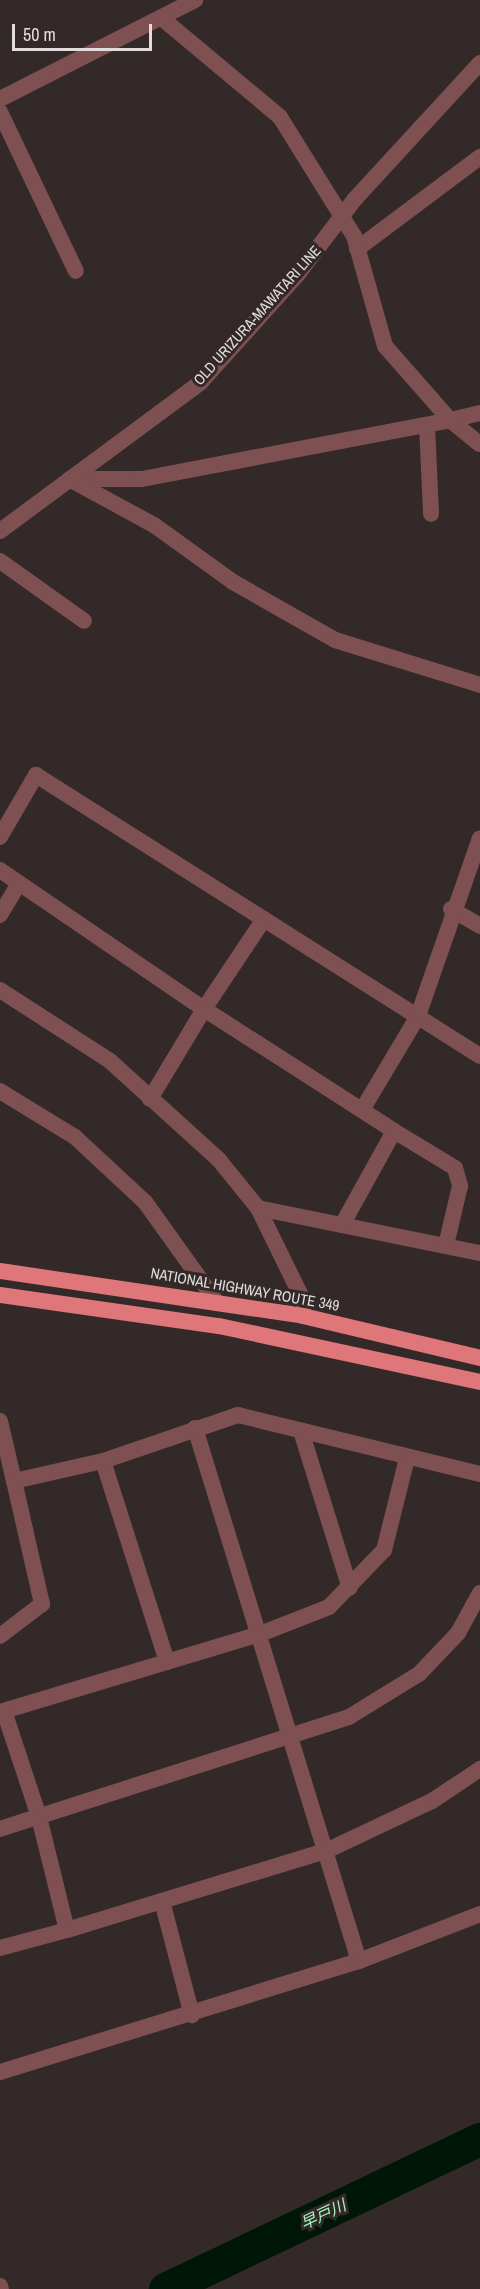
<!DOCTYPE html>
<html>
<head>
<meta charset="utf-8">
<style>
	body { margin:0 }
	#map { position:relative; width:480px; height:2289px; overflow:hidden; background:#332929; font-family:"Archivo Narrow","Noto Sans JP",sans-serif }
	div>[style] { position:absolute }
	.river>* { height:33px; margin:-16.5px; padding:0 16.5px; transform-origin:16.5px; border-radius:16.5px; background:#001607 }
	.minor>* { height:16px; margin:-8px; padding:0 8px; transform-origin:8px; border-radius:8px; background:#7e5051 }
	.tertiary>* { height:16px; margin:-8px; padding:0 8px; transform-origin:8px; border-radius:8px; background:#7e5051 }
	.trunk>* { height:16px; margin:-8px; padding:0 8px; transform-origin:8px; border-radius:8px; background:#de767a }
	span { translate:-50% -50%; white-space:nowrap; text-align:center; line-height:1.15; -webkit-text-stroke:6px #332929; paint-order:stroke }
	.street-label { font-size:15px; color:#e4dddd }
	.water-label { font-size:16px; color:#a6f9c3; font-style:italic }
	.scale { position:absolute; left:12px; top:24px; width:140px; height:27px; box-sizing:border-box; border:3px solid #e4dddd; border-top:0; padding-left:8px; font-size:18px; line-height:21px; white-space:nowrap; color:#e4dddd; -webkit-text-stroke:4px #332929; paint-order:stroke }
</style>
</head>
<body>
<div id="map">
	<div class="river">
		<div style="left:165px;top:2289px;width:349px;rotate:-25.5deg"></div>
	</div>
	<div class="minor">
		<div style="left:0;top:99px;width:219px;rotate:-26.9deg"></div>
		<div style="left:0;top:112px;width:176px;rotate:64.5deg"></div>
		<div style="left:357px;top:249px;width:154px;rotate:-36.8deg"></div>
		<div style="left:450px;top:420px;width:38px;rotate:39deg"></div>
		<div style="left:450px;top:420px;width:31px;rotate:-13deg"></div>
		<div style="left:427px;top:425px;width:89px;rotate:87.4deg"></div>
		<div style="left:70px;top:479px;width:72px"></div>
		<div style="left:142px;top:479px;width:314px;rotate:-10.8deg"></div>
		<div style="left:450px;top:420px;width:98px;rotate:-131.3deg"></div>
		<div style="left:385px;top:346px;width:114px;rotate:-105.7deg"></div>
		<div style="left:354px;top:236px;width:140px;rotate:-121.9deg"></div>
		<div style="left:280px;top:117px;width:153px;rotate:-140.1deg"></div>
		<div style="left:71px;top:480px;width:94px;rotate:28.5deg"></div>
		<div style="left:154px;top:525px;width:97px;rotate:35.8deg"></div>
		<div style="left:233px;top:582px;width:117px;rotate:29.6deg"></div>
		<div style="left:335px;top:640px;width:152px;rotate:17.2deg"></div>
		<div style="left:0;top:561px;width:103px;rotate:35.5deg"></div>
		<div style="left:0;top:837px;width:72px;rotate:-59.9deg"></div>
		<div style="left:36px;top:775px;width:525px;rotate:32.33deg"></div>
		<div style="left:0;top:870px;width:247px;rotate:34.3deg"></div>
		<div style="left:204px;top:1009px;width:108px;rotate:-56.3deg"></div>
		<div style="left:451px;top:909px;width:34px;rotate:30deg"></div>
		<div style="left:0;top:915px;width:37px;rotate:-59deg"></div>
		<div style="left:0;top:990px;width:131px;rotate:32.8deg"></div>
		<div style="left:110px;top:1061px;width:147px;rotate:42.2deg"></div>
		<div style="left:219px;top:1160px;width:62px;rotate:50.9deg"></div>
		<div style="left:258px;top:1208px;width:105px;rotate:63.9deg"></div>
		<div style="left:304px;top:1302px;width:14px;rotate:94deg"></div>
		<div style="left:0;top:1091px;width:88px;rotate:31.5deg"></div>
		<div style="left:75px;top:1137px;width:96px;rotate:42.9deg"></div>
		<div style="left:145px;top:1202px;width:122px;rotate:54.4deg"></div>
		<div style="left:150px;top:1099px;width:105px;rotate:-59deg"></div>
		<div style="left:204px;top:1009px;width:226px;rotate:32.7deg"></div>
		<div style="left:362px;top:1110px;width:109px;rotate:-59.2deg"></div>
		<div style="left:418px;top:1016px;width:188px;rotate:-70.8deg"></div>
		<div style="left:258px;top:1208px;width:227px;rotate:11.5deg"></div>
		<div style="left:342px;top:1225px;width:107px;rotate:-61deg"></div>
		<div style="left:394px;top:1131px;width:71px;rotate:31.2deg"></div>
		<div style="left:455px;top:1168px;width:19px;rotate:74deg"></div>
		<div style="left:460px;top:1186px;width:61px;rotate:103.3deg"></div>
		<div style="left:0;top:1421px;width:62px;rotate:76.9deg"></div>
		<div style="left:195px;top:1428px;width:558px;rotate:72.9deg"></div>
		<div style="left:301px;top:1431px;width:164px;rotate:72.7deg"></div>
		<div style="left:407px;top:1458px;width:95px;rotate:104deg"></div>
		<div style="left:384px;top:1550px;width:79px;rotate:134deg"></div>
		<div style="left:329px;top:1607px;width:74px;rotate:158.6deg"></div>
		<div style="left:260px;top:1634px;width:267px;rotate:163.3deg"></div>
		<div style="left:4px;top:1711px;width:112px;rotate:71.7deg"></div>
		<div style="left:39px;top:1817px;width:116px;rotate:76.1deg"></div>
		<div style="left:67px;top:1930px;width:271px;rotate:-17deg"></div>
		<div style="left:326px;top:1851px;width:117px;rotate:-25.3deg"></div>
		<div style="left:432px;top:1801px;width:58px;rotate:-33.7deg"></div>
		<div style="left:103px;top:1461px;width:211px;rotate:72.3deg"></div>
		<div style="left:0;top:1636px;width:53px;rotate:-37.3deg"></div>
		<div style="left:42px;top:1604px;width:126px;rotate:-102.8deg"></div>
		<div style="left:14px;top:1481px;width:91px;rotate:-12.7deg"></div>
		<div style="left:103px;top:1461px;width:143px;rotate:-18.8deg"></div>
		<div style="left:238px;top:1415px;width:249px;rotate:13.7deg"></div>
		<div style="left:0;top:1829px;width:367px;rotate:-17.8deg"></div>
		<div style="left:349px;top:1717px;width:82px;rotate:-31.6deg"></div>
		<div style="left:419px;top:1674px;width:57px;rotate:-46.4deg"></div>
		<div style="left:458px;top:1633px;width:46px;rotate:-61.2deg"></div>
		<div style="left:162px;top:1901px;width:118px;rotate:75.3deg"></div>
		<div style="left:0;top:1948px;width:69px;rotate:-15deg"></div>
		<div style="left:0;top:2072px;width:376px;rotate:-17.2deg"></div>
		<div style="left:359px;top:1961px;width:130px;rotate:-21.2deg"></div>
		<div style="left:0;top:2286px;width:3px;rotate:72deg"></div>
	</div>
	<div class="tertiary">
		<div style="left:0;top:531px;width:250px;rotate:-36.5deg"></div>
		<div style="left:201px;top:382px;width:145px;rotate:-48.1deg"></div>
		<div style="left:298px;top:274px;width:93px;rotate:-52.9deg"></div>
		<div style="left:354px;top:200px;width:186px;rotate:-47.4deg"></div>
	</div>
	<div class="trunk">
		<div style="left:0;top:1271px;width:306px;rotate:8.4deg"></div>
		<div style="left:303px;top:1316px;width:182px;rotate:13.3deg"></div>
		<div style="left:0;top:1295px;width:221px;rotate:8.1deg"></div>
		<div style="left:219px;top:1326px;width:267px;rotate:12.1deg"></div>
	</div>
	<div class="street-label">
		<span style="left:257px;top:315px;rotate:-48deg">OLD URIZURA-MAWATARI LINE</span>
		<span style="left:245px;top:1289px;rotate:10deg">NATIONAL HIGHWAY ROUTE 349</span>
	</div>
	<div class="water-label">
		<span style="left:323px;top:2214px;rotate:-25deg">早戸川</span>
	</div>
	<div class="scale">50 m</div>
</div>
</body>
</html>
